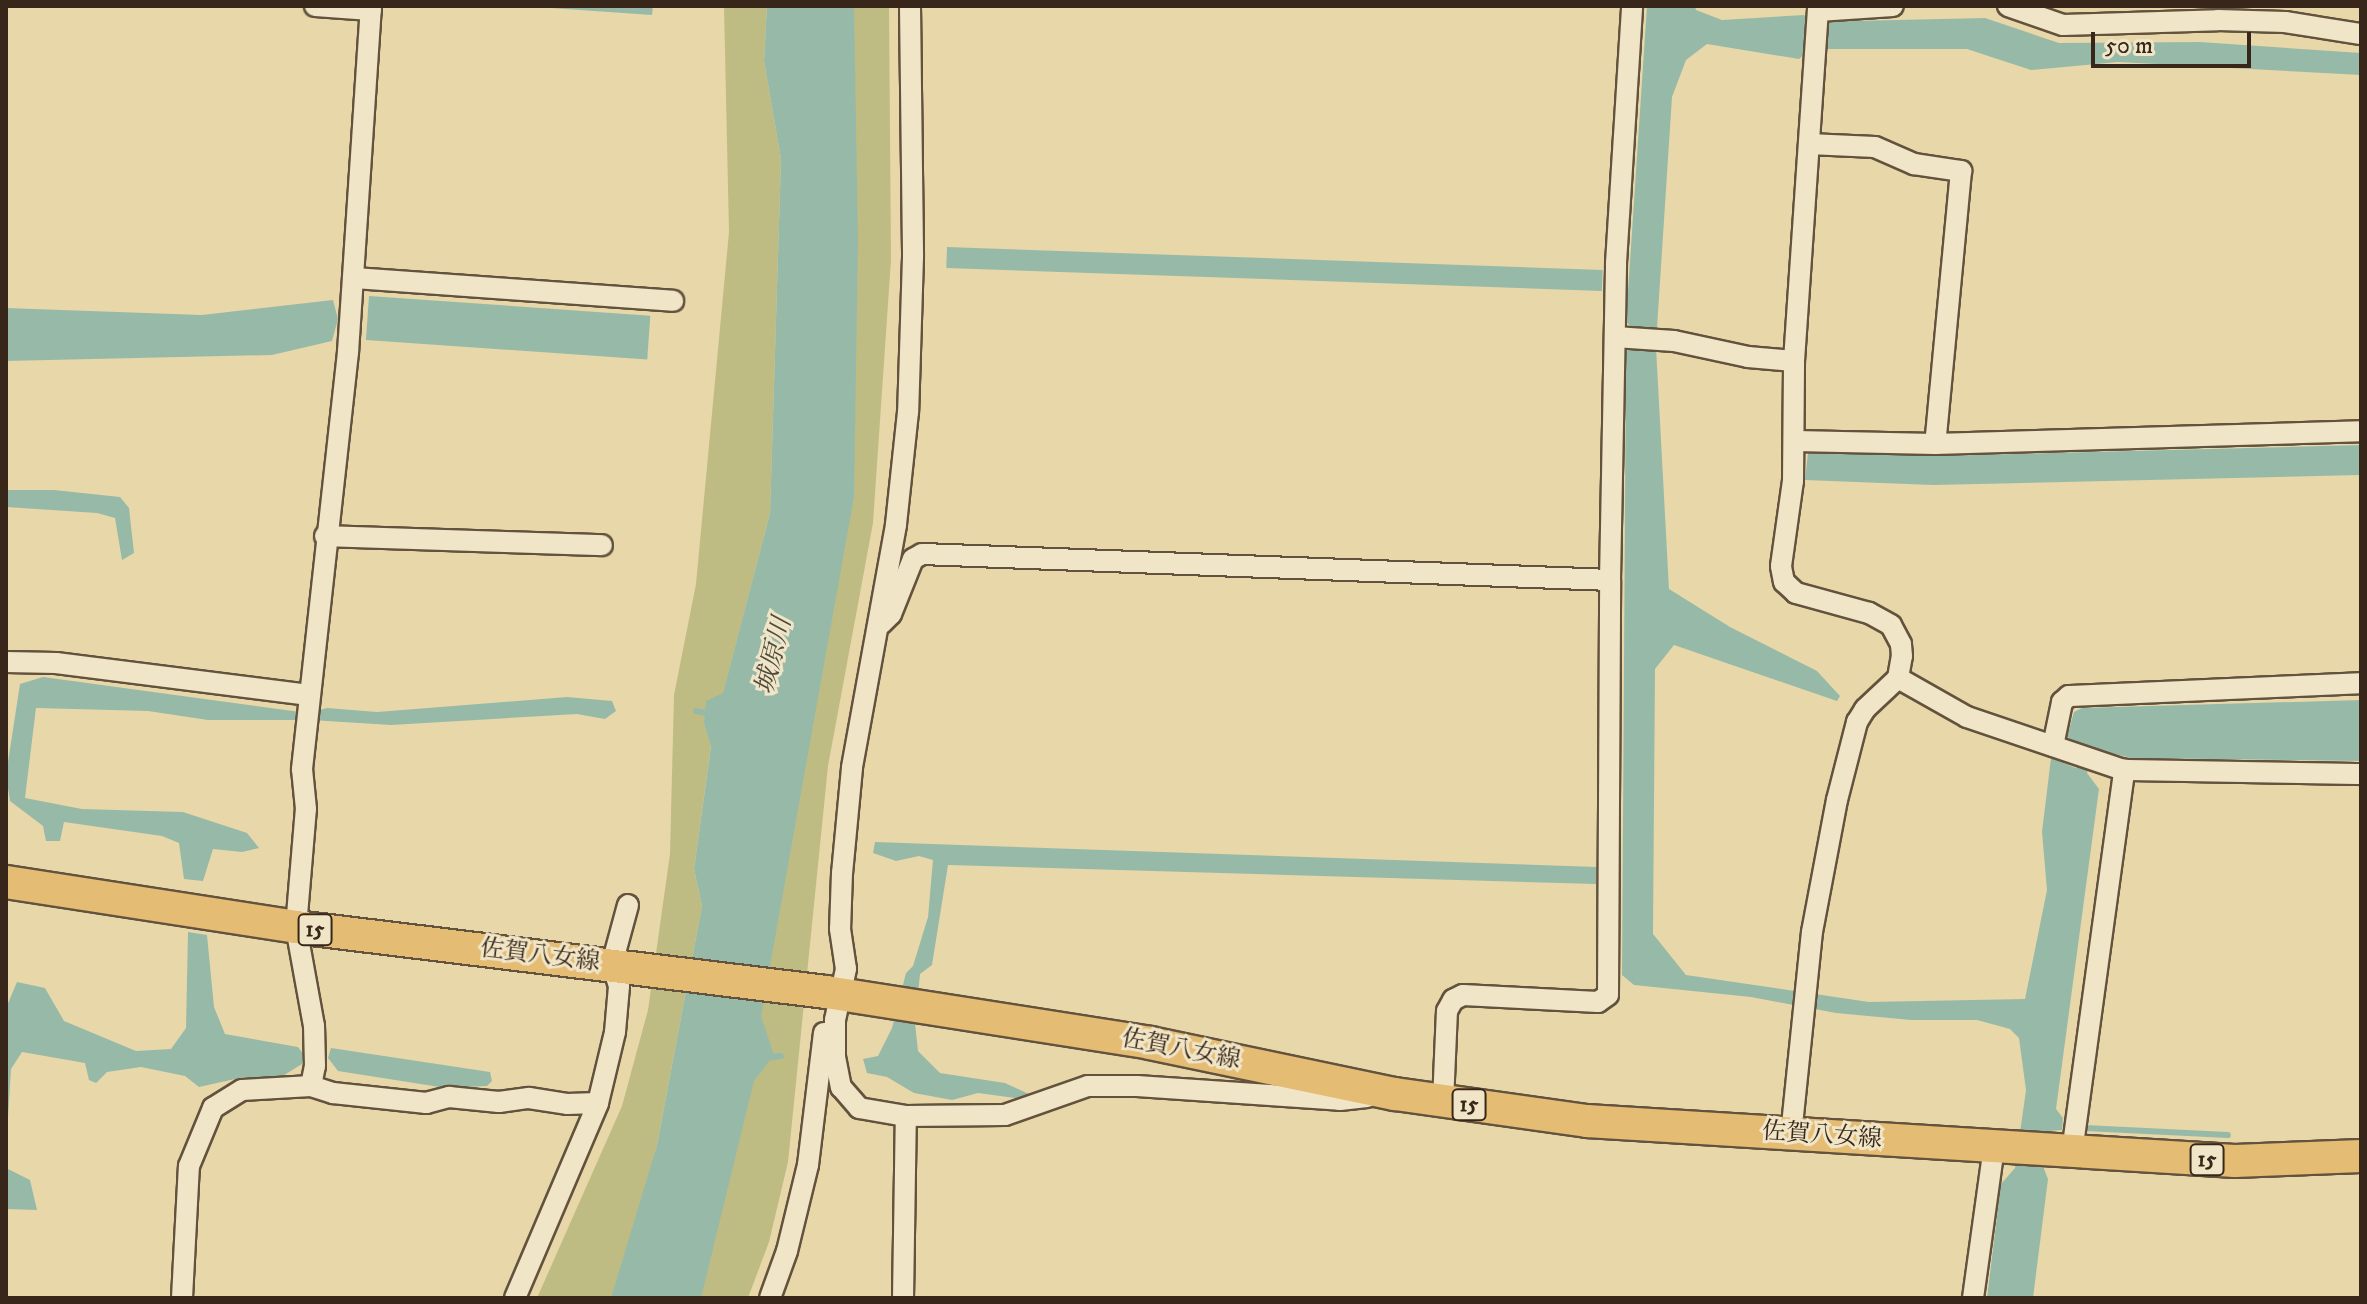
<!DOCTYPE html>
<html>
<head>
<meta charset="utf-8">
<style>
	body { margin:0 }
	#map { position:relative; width:2367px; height:1304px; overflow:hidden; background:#e8d7a9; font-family:"IM FELL DW Pica","Noto Serif JP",serif }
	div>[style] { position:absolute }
	.green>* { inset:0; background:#bebc83 }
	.water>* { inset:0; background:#97baa8; transform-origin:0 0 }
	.stream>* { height:6px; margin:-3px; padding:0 3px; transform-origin:3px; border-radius:3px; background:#97baa8 }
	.roads { filter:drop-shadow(2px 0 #63523d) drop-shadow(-2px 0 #63523d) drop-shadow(0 2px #63523d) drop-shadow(0 -2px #63523d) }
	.street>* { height:20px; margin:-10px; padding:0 10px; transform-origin:10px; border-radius:10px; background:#f0e5c7 }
	.primary>* { height:32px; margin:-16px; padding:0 16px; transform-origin:16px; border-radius:16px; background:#e4bc74 }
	span { translate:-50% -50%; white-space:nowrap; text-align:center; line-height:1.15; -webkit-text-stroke:6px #f0e5c7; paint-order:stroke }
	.shield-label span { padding:2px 6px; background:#f0e5c7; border:2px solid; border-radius:6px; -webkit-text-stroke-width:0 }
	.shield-label { font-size:22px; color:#372619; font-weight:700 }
	.street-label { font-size:24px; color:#372619 }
	.water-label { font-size:26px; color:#4f4b3d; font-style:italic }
	.frame { position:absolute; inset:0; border:8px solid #372619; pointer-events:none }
	.scale { position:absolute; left:2091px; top:32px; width:160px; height:36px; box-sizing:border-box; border:4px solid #372619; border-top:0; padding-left:10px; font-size:24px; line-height:28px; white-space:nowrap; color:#372619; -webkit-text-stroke:6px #f0e5c7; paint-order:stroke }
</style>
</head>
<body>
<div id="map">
	<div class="green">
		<div style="clip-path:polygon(724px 6px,767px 6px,764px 61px,781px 159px,770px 513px,723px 694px,704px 724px,711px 745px,694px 869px,702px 906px,657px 1145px,618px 1298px,537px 1298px,622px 1106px,648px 1010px,670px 854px,674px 695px,696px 584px,729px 232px)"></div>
		<div style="clip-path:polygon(838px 6px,889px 6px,891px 260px,873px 523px,828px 766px,788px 1162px,769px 1242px,748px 1298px,687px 1298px)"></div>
	</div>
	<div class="water">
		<div style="clip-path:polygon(522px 6px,653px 6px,652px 15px)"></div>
		<div style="clip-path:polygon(767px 6px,854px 6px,858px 241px,854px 497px,761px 1016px,774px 1055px,754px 1081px,701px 1298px,611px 1298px,657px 1145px,702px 906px,694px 869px,711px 746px,704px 724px,706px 701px,723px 693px,770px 513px,781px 159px,764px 61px)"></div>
		<div style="clip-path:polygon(1647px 6px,1695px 6px,1696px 10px,1722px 20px,1804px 15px,1809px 22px,1985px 18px,2059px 43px,2200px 42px,2361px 53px,2361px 75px,2118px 62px,2031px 70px,1967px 49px,1809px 49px,1799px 59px,1707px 44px,1686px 60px,1672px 97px,1657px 328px,1642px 329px,1656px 347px,1669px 589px,1730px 627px,1817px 671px,1840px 696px,1837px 701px,1674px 645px,1655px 669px,1653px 934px,1686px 975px,1869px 1002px,2025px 999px,2047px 890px,2042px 832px,2051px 758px,2076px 768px,2084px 746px,2067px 737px,2074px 712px,2082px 708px,2361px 700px,2361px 761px,2131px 758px,2095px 749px,2087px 773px,2099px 789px,2056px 1109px,2063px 1118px,2062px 1130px,2049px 1131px,2044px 1169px,2048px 1179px,2033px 1298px,1987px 1298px,2001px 1184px,2015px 1168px,2026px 1090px,2019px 1038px,2010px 1029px,1977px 1020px,1911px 1020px,1836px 1013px,1751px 997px,1634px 985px,1622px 975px,1626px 352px,1634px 344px,1634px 329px,1626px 322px)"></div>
		<div style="left:947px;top:247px;width:656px;height:21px;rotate:2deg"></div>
		<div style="left:369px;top:296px;width:282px;height:44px;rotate:4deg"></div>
		<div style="clip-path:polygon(333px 300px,338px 319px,332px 341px,272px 355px,6px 361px,6px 308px,202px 315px)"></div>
		<div style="clip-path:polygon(2361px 445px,2361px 475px,1933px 485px,1805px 480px,1808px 453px,1935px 456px)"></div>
		<div style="clip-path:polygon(6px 490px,54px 490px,120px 497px,129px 508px,134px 553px,122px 560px,115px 518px,97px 513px,6px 507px)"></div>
		<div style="clip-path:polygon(43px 677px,308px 713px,327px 708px,377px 712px,567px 697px,612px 701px,616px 711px,605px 719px,577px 714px,391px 725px,311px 720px,208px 720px,148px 711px,36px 708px,25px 798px,82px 809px,183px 812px,247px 833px,259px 848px,242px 852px,213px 849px,203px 881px,184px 879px,179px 843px,162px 836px,64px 822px,60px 841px,46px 841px,43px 826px,10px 801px,6px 775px,20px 684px)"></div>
		<div style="clip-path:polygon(875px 842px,1597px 867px,1596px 884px,948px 865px,932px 965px,920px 974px,915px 1023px,918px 1051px,940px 1073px,1005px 1083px,1031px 1095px,1015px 1098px,978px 1093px,952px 1100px,914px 1093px,887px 1077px,867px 1073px,863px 1059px,878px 1056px,892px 1028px,906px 973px,913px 966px,928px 917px,933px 860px,919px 856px,896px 861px,873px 853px)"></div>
		<div style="clip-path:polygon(188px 932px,207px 935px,214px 1007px,225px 1034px,298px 1047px,305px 1056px,302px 1064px,281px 1077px,244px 1077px,199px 1087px,185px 1076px,141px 1067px,107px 1072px,96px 1083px,89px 1080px,85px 1063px,22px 1052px,11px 1069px,6px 1149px,6px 1008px,17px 982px,45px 988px,64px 1021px,136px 1051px,171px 1049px,186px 1028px)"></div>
		<div style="clip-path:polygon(331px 1048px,490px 1072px,492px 1081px,487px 1086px,446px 1088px,338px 1071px,328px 1058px)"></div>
		<div style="clip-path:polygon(6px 1168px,30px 1180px,37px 1210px,6px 1209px)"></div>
	</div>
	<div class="stream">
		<div style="left:696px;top:711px;width:16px;rotate:11deg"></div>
		<div style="left:764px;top:1058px;width:17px;rotate:-7deg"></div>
		<div style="left:2085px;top:1128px;width:143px;rotate:2.8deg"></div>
	</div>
	<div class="roads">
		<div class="street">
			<div style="left:315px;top:6px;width:56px;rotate:4.1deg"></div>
			<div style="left:910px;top:6px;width:251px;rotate:89.3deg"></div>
			<div style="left:913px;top:257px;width:155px;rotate:91.8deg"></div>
			<div style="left:908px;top:412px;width:114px;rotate:96.1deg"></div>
			<div style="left:896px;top:525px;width:247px;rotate:100.3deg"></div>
			<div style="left:852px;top:768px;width:105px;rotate:95.4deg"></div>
			<div style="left:842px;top:873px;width:56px;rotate:92deg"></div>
			<div style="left:840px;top:929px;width:40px;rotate:81.5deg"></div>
			<div style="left:846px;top:969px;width:52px;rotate:102.2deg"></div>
			<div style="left:835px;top:1020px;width:37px;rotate:90deg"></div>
			<div style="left:835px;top:1057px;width:31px;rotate:79deg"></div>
			<div style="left:841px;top:1087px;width:28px;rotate:49deg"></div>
			<div style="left:859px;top:1108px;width:48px;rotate:9.7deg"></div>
			<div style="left:906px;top:1116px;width:99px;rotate:-0.6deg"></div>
			<div style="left:1005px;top:1115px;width:88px;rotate:-19.3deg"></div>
			<div style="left:1088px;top:1086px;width:49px"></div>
			<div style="left:1137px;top:1086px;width:203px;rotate:3.9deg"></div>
			<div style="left:1340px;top:1100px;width:27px;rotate:-6deg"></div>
			<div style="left:2008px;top:6px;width:58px;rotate:19.1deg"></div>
			<div style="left:2063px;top:25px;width:155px;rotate:-1.8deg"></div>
			<div style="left:2218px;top:20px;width:67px;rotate:1.7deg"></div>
			<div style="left:2285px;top:22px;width:77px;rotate:9deg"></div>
			<div style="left:1818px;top:11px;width:75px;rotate:-3.8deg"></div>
			<div style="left:1809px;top:144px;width:66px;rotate:2.6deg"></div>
			<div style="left:1875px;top:147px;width:43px;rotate:23.6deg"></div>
			<div style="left:1914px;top:164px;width:48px;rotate:8.5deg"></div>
			<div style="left:1961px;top:171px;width:274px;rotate:95.4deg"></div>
			<div style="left:354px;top:278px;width:320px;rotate:4.1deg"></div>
			<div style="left:1615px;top:337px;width:59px;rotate:3.9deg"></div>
			<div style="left:1674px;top:341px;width:76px;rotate:12.2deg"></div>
			<div style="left:1748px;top:357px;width:46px;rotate:5deg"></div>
			<div style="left:1795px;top:441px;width:140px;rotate:1.2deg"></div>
			<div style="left:1935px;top:444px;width:426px;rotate:-1.7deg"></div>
			<div style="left:325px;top:536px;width:277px;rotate:1.9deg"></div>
			<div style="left:881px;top:624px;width:14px;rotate:-45deg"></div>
			<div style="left:891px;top:614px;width:59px;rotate:-68.2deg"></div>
			<div style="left:913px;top:559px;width:10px;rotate:-29deg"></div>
			<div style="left:922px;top:554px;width:688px;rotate:2.16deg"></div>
			<div style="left:6px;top:662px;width:50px;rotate:1.1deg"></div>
			<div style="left:56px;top:663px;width:255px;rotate:7.2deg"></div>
			<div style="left:1898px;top:678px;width:79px;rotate:29.5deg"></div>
			<div style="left:1967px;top:717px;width:166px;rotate:18.7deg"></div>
			<div style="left:2124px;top:770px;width:237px;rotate:1deg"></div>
			<div style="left:2053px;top:746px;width:45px;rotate:-78.4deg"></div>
			<div style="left:2062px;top:702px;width:9px;rotate:-41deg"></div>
			<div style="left:2069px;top:696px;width:292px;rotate:-2.5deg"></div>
			<div style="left:311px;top:1086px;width:23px;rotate:18deg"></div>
			<div style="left:333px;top:1093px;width:94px;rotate:6.1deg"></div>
			<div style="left:426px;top:1103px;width:24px;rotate:-15deg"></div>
			<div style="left:449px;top:1097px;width:50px;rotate:5.7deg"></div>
			<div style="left:499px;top:1102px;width:30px;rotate:-8deg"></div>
			<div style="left:529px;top:1098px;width:38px;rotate:9deg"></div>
			<div style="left:567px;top:1104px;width:31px;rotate:-2deg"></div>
			<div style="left:1443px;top:1102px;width:91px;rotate:-87.5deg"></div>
			<div style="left:1447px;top:1011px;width:13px;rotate:-61deg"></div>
			<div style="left:1453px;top:1000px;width:11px;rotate:-27deg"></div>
			<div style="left:1463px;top:995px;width:135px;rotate:3deg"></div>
			<div style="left:1598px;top:1002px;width:12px;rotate:-35deg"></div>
			<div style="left:1608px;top:995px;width:415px;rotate:-89.7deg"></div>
			<div style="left:1610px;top:580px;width:317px;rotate:-88.9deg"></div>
			<div style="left:1616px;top:263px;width:257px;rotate:-86.4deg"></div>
			<div style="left:1791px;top:1135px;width:204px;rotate:-84.1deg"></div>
			<div style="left:1812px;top:932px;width:134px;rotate:-79.3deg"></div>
			<div style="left:1837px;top:800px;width:81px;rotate:-75.6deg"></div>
			<div style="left:1857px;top:722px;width:15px;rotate:-58deg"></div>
			<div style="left:1865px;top:709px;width:45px;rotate:-43.2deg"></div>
			<div style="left:1898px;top:678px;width:22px;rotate:-80deg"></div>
			<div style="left:1902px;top:656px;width:12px;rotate:-95deg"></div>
			<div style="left:1901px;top:644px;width:21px;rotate:-118deg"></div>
			<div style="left:1891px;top:625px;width:25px;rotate:-151deg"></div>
			<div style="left:1869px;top:613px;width:76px;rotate:-164.7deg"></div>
			<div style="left:1796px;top:593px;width:16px;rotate:-137deg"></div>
			<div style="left:1784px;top:582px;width:16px;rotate:-101deg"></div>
			<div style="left:1781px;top:566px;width:86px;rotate:-82deg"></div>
			<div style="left:1793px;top:481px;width:120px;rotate:-89.5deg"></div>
			<div style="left:1794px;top:361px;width:356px;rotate:-86.1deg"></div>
			<div style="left:2072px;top:1152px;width:386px;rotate:-82.2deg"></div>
			<div style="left:182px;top:1298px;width:132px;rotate:-87deg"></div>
			<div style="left:189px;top:1166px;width:63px;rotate:-67.5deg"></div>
			<div style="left:213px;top:1108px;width:34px;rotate:-32deg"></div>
			<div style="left:242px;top:1090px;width:69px;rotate:-3.3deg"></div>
			<div style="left:311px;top:1086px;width:20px;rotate:-79deg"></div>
			<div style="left:315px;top:1066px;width:40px;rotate:-91.4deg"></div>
			<div style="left:314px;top:1026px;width:101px;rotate:-100.3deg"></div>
			<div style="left:296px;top:927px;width:118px;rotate:-85.2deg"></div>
			<div style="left:306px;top:809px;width:40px;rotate:-95.7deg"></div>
			<div style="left:302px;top:769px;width:420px;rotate:-83.7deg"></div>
			<div style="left:348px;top:352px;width:347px;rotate:-86.2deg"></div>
			<div style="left:515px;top:1298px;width:212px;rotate:-66.9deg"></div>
			<div style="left:598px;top:1103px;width:73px;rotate:-76.5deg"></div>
			<div style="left:615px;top:1032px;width:46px;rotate:-85deg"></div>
			<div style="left:619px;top:986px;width:23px;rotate:-108deg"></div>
			<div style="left:612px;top:964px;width:61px;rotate:-74.8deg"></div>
			<div style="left:770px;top:1298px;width:50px;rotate:-70.1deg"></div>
			<div style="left:787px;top:1251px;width:89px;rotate:-76.3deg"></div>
			<div style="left:808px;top:1165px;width:133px;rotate:-83.1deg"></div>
			<div style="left:903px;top:1298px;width:182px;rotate:-89.1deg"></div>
			<div style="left:1973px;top:1298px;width:152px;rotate:-82.1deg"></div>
		</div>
		<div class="primary">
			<div style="left:6px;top:882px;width:293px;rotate:8.8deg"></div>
			<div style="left:296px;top:927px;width:534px;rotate:6.99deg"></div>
			<div style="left:826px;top:992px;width:328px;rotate:8.9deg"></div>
			<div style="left:1150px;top:1043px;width:250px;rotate:11.8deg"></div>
			<div style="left:1395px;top:1094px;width:194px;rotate:8deg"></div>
			<div style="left:1587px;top:1121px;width:649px;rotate:3.53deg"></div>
			<div style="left:2235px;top:1161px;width:126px;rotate:-2.3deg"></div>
		</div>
	</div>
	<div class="shield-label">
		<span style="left:315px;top:930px">15</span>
		<span style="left:1469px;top:1105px">15</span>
		<span style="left:2207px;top:1160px">15</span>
	</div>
	<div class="street-label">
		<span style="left:540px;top:956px;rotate:7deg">佐賀八女線</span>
		<span style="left:1181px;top:1050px;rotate:11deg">佐賀八女線</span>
		<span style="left:1822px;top:1136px;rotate:4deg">佐賀八女線</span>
	</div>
	<div class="water-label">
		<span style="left:774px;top:656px;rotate:-76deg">城原川</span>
	</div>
	<div class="frame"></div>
	<div class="scale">50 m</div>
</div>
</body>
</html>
